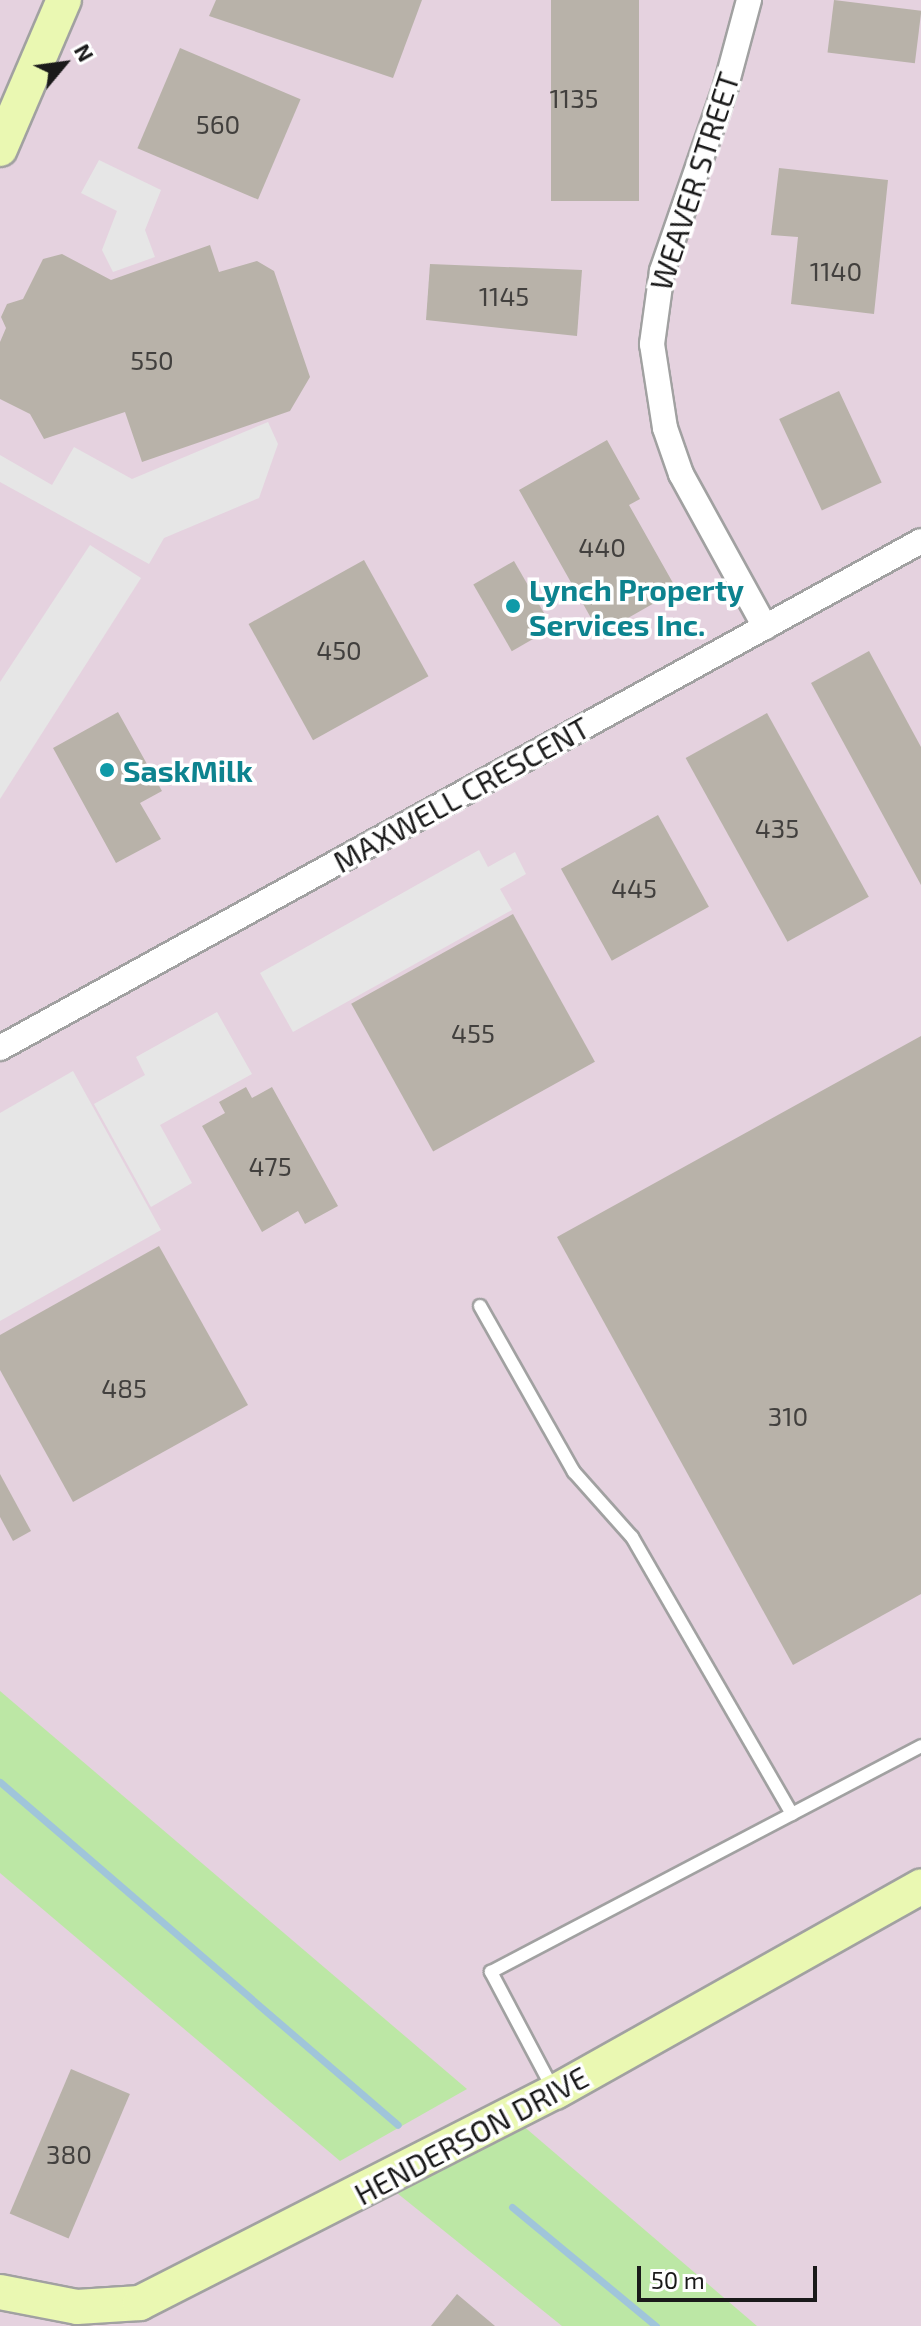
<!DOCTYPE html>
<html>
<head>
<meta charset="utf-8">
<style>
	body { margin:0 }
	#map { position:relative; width:921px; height:2326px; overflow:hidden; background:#eceae0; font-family:"Exo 2",sans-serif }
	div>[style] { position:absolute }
	.industrial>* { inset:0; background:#e5d2df; transform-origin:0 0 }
	.grass>* { inset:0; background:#bce7a5 }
	.parking>* { inset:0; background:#e6e6e6 }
	.stream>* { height:7px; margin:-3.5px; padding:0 3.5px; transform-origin:3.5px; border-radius:3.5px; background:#a0c5da }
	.building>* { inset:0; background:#b8b2a9; transform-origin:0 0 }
	.roads { filter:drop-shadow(2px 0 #a1a1a1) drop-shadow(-2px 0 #a1a1a1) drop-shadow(0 2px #a1a1a1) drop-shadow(0 -2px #a1a1a1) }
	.lane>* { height:12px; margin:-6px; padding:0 6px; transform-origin:6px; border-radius:6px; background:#fff }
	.street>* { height:24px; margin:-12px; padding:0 12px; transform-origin:12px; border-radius:12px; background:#fff }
	.secondary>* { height:34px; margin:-17px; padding:0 17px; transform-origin:17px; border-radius:17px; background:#eaf8b2 }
	.dots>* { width:22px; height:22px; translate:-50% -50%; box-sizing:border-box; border:4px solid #fff; border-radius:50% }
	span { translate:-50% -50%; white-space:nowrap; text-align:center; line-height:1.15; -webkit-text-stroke:7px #fff; paint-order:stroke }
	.number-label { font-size:26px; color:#42403e }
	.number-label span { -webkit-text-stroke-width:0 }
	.street-label { font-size:30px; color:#1a1a1a }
	.culture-label { font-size:30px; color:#0d838f; font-weight:700 }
	.left { translate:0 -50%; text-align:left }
	.north { position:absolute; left:24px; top:24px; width:80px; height:80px; -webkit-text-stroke:6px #fff; paint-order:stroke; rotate:61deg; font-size:22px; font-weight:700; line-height:32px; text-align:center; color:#1a1a1a }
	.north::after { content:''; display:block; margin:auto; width:28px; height:36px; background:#1a1a1a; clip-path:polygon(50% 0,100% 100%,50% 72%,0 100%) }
	.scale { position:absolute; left:637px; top:2266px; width:180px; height:36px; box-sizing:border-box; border:4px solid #1a1a1a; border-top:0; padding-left:10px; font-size:24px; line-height:28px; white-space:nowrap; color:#1a1a1a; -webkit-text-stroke:6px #fff; paint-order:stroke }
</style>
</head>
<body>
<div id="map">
	<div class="industrial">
		<div style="left:0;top:0;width:921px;height:2326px"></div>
	</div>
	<div class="grass">
		<div style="clip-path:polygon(0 1691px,467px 2089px,340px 2161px,0 1873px)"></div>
		<div style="clip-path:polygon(521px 2124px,757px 2326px,562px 2326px,397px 2193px)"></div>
	</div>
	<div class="parking">
		<div style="clip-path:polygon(99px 160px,161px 190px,145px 230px,155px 257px,113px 272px,102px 250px,117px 211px,81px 193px)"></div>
		<div style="clip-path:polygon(268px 422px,278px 444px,259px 498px,164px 538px,149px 564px,0 482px,0 455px,52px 485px,74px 447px,132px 479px)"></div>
		<div style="clip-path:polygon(90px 545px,141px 578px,0 799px,0 682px)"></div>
		<div style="clip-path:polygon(479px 850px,488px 867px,515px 852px,526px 874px,500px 889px,512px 910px,293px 1032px,260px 973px)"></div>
		<div style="clip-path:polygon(217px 1012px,252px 1074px,160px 1125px,192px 1183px,151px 1207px,94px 1104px,145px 1075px,136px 1057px)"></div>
		<div style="clip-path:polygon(73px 1071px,161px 1230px,0 1321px,0 1113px)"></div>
	</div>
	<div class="stream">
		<div style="left:0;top:1782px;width:525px;rotate:40.76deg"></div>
		<div style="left:512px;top:2207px;width:187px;rotate:39.6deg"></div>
	</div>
	<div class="building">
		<div style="clip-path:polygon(216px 0,422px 0,393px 78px,209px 16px)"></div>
		<div style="left:551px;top:0;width:88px;height:201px"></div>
		<div style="left:834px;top:0;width:88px;height:53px;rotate:7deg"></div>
		<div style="left:180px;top:48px;width:131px;height:109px;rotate:23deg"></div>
		<div style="clip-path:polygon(779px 168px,888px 180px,874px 314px,791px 304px,798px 237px,771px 235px)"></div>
		<div style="clip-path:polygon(210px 245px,219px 272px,257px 261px,274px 271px,310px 377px,290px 411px,142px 462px,125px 412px,44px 439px,30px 414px,0 399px,0 342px,6px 328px,1px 317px,7px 304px,23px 299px,43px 259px,62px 254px,111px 280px)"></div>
		<div style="clip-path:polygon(430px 264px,582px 270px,577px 336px,426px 320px)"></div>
		<div style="left:839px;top:391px;width:101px;height:66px;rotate:65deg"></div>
		<div style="clip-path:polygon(607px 440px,640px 499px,629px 505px,677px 590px,600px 634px,519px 490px)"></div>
		<div style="left:364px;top:560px;width:133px;height:132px;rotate:61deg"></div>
		<div style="left:514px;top:561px;width:77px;height:47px;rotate:60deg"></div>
		<div style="clip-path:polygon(869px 651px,921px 747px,921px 885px,811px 683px)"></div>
		<div style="clip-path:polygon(118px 712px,162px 791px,140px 803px,161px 839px,116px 863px,53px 748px)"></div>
		<div style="left:767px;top:713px;width:210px;height:93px;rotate:61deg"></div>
		<div style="left:658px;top:815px;width:105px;height:111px;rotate:61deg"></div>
		<div style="left:513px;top:914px;width:169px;height:185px;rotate:61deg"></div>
		<div style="clip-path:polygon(921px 1036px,921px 1594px,793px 1665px,557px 1237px)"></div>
		<div style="clip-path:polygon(246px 1087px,252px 1098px,272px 1087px,338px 1206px,305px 1224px,298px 1211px,262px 1232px,202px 1126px,225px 1113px,219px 1102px)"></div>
		<div style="clip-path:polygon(159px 1246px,248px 1405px,73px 1502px,0 1370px,0 1335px)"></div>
		<div style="clip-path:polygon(0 1474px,31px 1531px,13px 1541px,0 1517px)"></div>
		<div style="left:71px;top:2069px;width:64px;height:157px;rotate:23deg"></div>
		<div style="clip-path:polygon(457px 2294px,495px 2326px,431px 2326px)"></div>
	</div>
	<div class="roads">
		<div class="lane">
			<div style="left:480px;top:1306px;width:191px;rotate:60.5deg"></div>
			<div style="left:574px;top:1472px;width:87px;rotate:48.3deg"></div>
			<div style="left:632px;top:1537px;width:320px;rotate:60deg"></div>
			<div style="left:554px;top:2091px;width:135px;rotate:-117.9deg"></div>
			<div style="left:491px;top:1972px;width:486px;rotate:-27.7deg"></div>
		</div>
		<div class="street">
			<div style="left:749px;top:0;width:89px;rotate:105deg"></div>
			<div style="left:726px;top:86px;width:196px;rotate:109.1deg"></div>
			<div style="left:662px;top:271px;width:74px;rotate:97.8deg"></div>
			<div style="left:652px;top:344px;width:85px;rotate:81.2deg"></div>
			<div style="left:665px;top:428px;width:49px;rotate:70.8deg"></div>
			<div style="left:681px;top:474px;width:175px;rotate:61.2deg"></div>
			<div style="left:0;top:1048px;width:1051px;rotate:-28.83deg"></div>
		</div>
		<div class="secondary">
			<div style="left:0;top:149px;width:162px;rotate:-66.8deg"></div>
			<div style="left:0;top:2292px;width:78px;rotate:11deg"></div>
			<div style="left:77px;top:2307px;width:63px;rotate:-3.6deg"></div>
			<div style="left:140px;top:2303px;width:466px;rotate:-27deg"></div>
			<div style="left:555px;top:2092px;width:420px;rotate:-29.3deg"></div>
		</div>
	</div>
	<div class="dots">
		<div style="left:513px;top:606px;background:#0f9aa8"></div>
		<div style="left:107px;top:770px;background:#0f9aa8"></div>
	</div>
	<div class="number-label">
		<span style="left:574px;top:98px">1135</span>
		<span style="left:218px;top:124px">560</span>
		<span style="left:836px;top:271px">1140</span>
		<span style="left:504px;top:296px">1145</span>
		<span style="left:152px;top:360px">550</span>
		<span style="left:602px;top:547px">440</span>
		<span style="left:339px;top:650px">450</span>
		<span style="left:777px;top:828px">435</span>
		<span style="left:634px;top:888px">445</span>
		<span style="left:473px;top:1033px">455</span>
		<span style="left:270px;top:1166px">475</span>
		<span style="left:124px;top:1388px">485</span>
		<span style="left:788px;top:1416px">310</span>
		<span style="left:69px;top:2154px">380</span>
	</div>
	<div class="street-label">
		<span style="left:694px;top:181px;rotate:-72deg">WEAVER STREET</span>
		<span style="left:461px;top:794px;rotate:-29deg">MAXWELL CRESCENT</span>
		<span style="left:471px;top:2135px;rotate:-28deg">HENDERSON DRIVE</span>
	</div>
	<div class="culture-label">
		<span class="left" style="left:529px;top:606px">Lynch Property<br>Services Inc.</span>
		<span class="left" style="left:123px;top:770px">SaskMilk</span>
	</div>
	<div class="north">N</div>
	<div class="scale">50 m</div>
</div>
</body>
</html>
